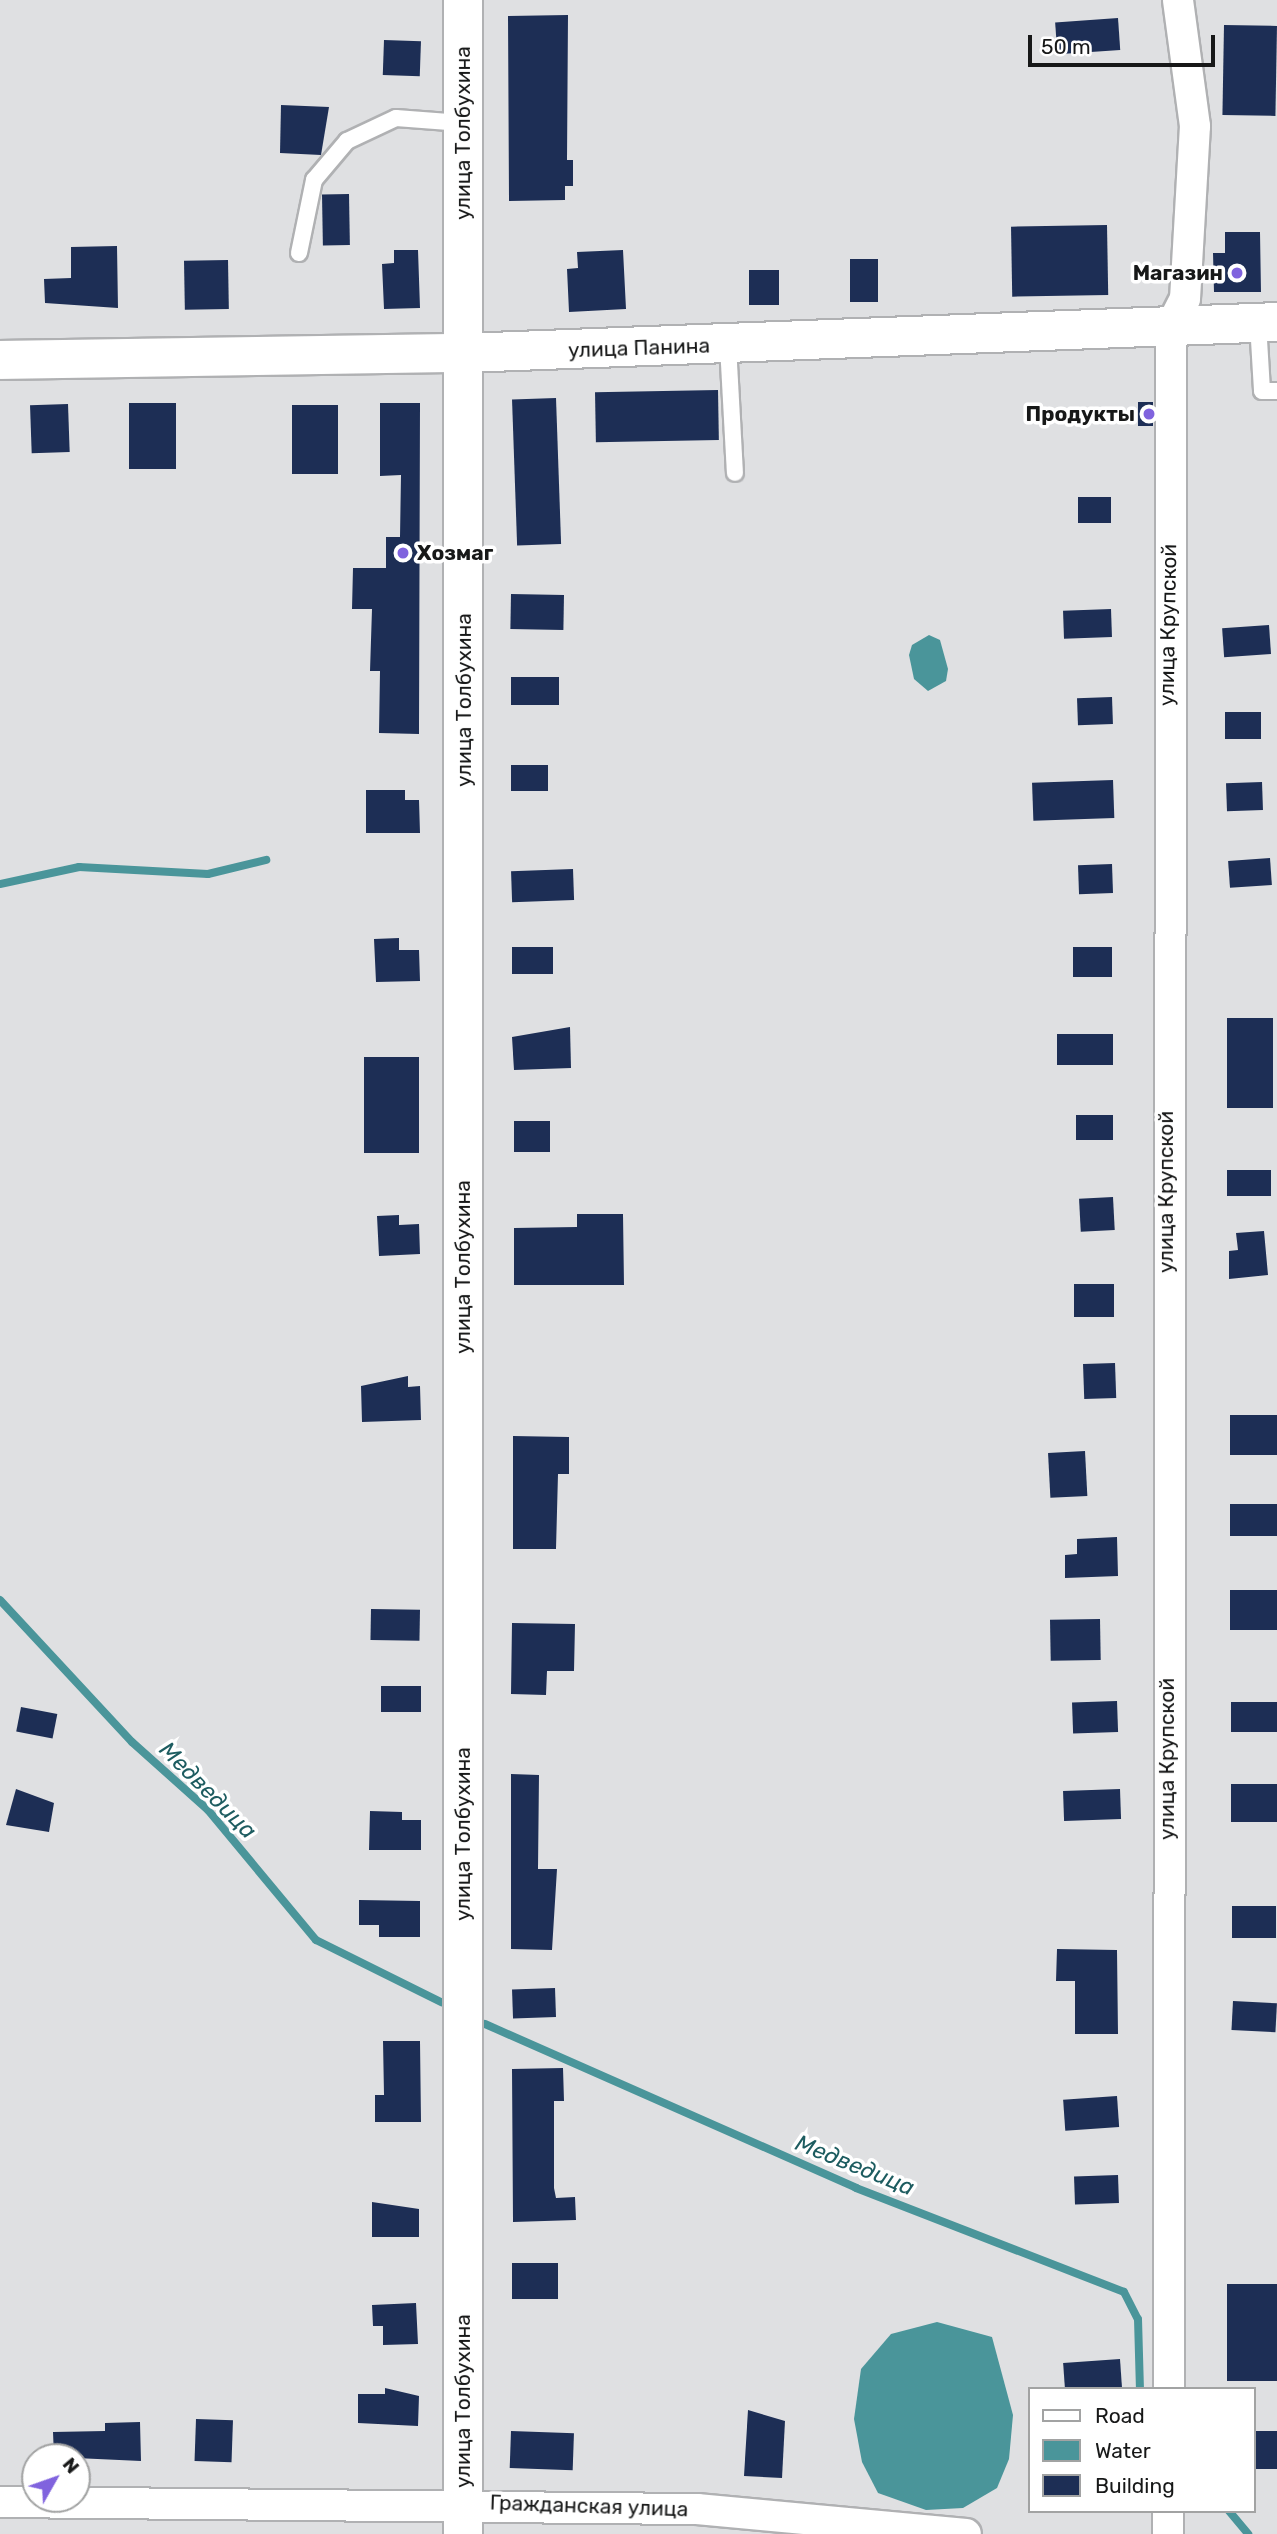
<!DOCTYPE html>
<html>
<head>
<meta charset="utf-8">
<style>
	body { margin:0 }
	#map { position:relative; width:1277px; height:2534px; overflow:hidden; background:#dfe0e2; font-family:Rubik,sans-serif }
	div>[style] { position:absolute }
	.water>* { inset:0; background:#4a959a }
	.stream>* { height:8px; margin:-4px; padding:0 4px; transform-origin:4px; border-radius:4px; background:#4a959a }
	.building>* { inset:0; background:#1d2e55; transform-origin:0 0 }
	.roads { filter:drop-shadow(2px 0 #b0b1b3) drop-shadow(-2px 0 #b0b1b3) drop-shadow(0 2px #b0b1b3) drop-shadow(0 -2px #b0b1b3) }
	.service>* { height:16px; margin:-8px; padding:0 8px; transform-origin:8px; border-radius:8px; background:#fff }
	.minor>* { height:30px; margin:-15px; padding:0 15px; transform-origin:15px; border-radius:15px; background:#fff }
	.tertiary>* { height:38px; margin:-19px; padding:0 19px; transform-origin:19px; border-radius:19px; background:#fff }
	.secondary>* { height:38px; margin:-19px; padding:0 19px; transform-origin:19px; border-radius:19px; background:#fff }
	.dots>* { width:19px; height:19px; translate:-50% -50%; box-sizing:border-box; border:4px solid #fff; border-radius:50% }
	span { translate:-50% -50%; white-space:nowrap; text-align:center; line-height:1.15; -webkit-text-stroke:7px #fff; paint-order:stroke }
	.street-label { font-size:21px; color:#171818 }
	.poi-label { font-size:21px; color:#171818; font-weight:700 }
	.right { translate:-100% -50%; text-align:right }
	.left { translate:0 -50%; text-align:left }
	.water-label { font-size:23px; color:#1d5c60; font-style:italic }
	.legend { position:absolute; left:1028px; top:2387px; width:228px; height:126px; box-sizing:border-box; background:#fff; border:2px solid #a2a3a3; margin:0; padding:9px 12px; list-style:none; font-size:21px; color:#171818 }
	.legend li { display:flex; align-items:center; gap:14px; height:35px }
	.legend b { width:35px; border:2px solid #a2a3a3 }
	.north { position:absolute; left:21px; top:2443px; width:70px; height:70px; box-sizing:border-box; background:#fff; border:2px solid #a2a3a3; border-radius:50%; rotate:50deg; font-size:19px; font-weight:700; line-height:28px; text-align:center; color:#171818 }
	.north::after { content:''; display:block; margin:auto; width:24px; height:32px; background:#8063de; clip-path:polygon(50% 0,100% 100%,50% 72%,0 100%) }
	.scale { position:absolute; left:1028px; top:35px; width:187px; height:32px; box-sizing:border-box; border:4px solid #171818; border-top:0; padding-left:9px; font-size:21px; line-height:24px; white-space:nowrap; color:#171818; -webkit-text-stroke:5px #fff; paint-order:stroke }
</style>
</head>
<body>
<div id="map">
	<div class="water">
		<div style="clip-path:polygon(929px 635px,940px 640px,948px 669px,946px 681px,928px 691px,914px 679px,909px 655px,912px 645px)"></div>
		<div style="clip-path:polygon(937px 2322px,992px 2337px,1013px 2415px,1009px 2459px,997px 2488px,963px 2508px,926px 2510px,878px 2493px,862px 2462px,854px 2419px,861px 2369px,891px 2334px)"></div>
	</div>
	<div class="stream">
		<div style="left:0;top:884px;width:81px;rotate:-12.1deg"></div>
		<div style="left:79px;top:867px;width:129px;rotate:3.1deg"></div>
		<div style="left:208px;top:874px;width:60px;rotate:-13.6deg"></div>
		<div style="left:0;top:1600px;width:194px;rotate:47.1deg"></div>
		<div style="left:132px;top:1742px;width:102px;rotate:41.8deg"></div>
		<div style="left:208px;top:1810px;width:169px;rotate:50.3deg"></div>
		<div style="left:316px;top:1940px;width:140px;rotate:26.4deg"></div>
		<div style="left:485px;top:2024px;width:406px;rotate:23.8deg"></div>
		<div style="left:856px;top:2188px;width:287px;rotate:21.2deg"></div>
		<div style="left:1124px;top:2292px;width:30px;rotate:63deg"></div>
		<div style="left:1138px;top:2319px;width:70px;rotate:88.4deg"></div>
		<div style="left:1229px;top:2511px;width:30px;rotate:50deg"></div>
	</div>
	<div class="building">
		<div style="clip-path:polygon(568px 15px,567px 160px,573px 160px,573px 186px,565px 186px,565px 200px,509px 201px,508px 16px)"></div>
		<div style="left:1118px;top:18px;width:32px;height:63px;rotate:86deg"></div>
		<div style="left:1224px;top:25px;width:53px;height:90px;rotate:1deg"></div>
		<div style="left:384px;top:40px;width:37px;height:35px;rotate:2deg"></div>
		<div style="clip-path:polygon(281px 105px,329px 107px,321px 155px,280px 153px)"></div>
		<div style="left:349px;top:194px;width:51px;height:27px;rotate:89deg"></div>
		<div style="left:1107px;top:225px;width:70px;height:96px;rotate:89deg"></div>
		<div style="clip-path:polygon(1225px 232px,1260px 232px,1261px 292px,1214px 292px,1213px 253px,1225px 253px)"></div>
		<div style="clip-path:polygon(117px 246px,118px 308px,45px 303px,44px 279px,71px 278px,71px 247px)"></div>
		<div style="clip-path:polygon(394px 250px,418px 250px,420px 308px,384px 309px,382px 264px,394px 263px)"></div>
		<div style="clip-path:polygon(623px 250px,626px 309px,569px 312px,567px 269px,578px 268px,577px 252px)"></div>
		<div style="left:850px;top:259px;width:28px;height:43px"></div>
		<div style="left:228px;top:260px;width:49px;height:44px;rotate:89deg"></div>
		<div style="left:749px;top:270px;width:30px;height:35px"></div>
		<div style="left:718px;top:390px;width:50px;height:123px;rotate:89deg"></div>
		<div style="left:556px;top:398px;width:146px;height:44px;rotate:88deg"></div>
		<div style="left:1138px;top:402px;width:15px;height:24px"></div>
		<div style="left:129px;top:403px;width:47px;height:66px"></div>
		<div style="clip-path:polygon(380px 403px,420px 403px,419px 734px,379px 733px,380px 671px,370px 671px,372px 609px,352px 609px,353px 568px,386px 568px,386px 537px,400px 537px,401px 475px,380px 476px)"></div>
		<div style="left:68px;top:404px;width:48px;height:38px;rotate:88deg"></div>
		<div style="left:292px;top:405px;width:46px;height:69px"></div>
		<div style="left:1078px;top:497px;width:33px;height:26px"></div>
		<div style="left:511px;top:594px;width:53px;height:35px;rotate:1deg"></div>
		<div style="left:1111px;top:609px;width:28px;height:48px;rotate:88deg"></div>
		<div style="left:1269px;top:625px;width:29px;height:47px;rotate:86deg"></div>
		<div style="left:511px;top:677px;width:48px;height:28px"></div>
		<div style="left:1112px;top:697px;width:27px;height:35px;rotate:88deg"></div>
		<div style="left:1225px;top:712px;width:36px;height:27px"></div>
		<div style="left:548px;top:765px;width:26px;height:37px;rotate:90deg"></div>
		<div style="left:1113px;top:780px;width:38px;height:81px;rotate:88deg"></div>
		<div style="left:1262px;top:782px;width:28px;height:36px;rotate:88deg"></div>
		<div style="clip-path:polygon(366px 790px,405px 790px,405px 800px,419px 800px,420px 833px,366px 833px)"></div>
		<div style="left:1270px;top:858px;width:27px;height:42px;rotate:86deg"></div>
		<div style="left:1112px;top:864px;width:29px;height:34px;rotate:88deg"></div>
		<div style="left:573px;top:869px;width:31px;height:62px;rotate:88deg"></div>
		<div style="clip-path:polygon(399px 938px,399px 950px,419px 950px,420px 981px,376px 982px,374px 939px)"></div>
		<div style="left:512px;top:947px;width:41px;height:27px"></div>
		<div style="left:1112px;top:947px;width:30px;height:39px;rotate:90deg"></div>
		<div style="left:1227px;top:1018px;width:46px;height:90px"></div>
		<div style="clip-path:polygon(570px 1027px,571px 1068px,514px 1070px,512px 1037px)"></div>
		<div style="left:1057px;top:1034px;width:56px;height:31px"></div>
		<div style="left:364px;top:1057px;width:55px;height:96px"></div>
		<div style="left:1076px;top:1115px;width:37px;height:25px"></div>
		<div style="left:514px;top:1121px;width:36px;height:31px"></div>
		<div style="left:1271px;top:1170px;width:26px;height:44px;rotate:90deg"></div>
		<div style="left:1113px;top:1197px;width:33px;height:34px;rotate:87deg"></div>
		<div style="clip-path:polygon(577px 1214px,623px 1214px,624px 1285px,514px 1285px,514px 1228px,577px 1227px)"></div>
		<div style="clip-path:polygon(399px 1215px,399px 1225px,419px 1224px,420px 1254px,379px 1256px,377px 1216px)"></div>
		<div style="clip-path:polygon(1264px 1231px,1268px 1275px,1229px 1279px,1229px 1251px,1238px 1250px,1236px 1233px)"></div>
		<div style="left:1074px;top:1284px;width:40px;height:33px"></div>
		<div style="left:1115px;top:1363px;width:35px;height:32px;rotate:88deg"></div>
		<div style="clip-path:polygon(408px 1376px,408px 1387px,420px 1386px,421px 1420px,362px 1422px,361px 1386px)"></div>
		<div style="left:1230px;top:1415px;width:47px;height:40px"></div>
		<div style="clip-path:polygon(513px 1436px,569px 1437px,569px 1474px,558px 1474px,556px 1549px,513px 1549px)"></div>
		<div style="left:1085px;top:1451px;width:45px;height:37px;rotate:87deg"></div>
		<div style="left:1230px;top:1504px;width:47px;height:32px"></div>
		<div style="clip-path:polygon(1117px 1537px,1118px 1576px,1065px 1578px,1065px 1555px,1077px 1554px,1077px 1539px)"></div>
		<div style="left:1230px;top:1590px;width:47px;height:40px"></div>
		<div style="left:371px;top:1609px;width:49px;height:31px;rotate:1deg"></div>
		<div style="left:1100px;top:1619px;width:41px;height:50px;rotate:89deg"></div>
		<div style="clip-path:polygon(512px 1623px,575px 1624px,574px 1671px,547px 1671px,546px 1695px,511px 1694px)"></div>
		<div style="left:381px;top:1686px;width:40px;height:26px"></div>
		<div style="left:1117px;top:1701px;width:31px;height:45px;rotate:88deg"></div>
		<div style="left:1277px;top:1702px;width:30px;height:46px;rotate:90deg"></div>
		<div style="left:21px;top:1707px;width:37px;height:25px;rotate:11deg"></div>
		<div style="clip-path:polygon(511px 1774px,539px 1775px,538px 1869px,557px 1869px,552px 1950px,511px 1949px)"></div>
		<div style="left:1277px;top:1784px;width:38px;height:46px;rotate:90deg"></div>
		<div style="clip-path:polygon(16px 1789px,54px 1803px,49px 1832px,6px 1825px)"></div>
		<div style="left:1120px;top:1789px;width:30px;height:57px;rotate:88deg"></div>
		<div style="clip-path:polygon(370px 1811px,402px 1812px,402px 1820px,421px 1820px,421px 1850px,369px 1850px)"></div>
		<div style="clip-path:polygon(359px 1900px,420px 1901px,420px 1937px,379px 1937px,379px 1925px,359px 1925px)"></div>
		<div style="left:1232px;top:1906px;width:44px;height:32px"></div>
		<div style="clip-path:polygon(1057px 1949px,1117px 1950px,1118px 2034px,1075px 2034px,1075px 1981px,1056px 1981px)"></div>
		<div style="left:555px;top:1988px;width:29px;height:43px;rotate:88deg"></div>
		<div style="left:1233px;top:2001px;width:44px;height:29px;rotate:3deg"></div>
		<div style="clip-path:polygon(383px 2041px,420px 2041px,421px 2122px,375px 2122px,375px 2095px,384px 2095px)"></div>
		<div style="clip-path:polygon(563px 2068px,564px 2101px,554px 2101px,554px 2188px,556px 2198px,575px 2197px,576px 2220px,513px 2222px,512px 2069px)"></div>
		<div style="left:1117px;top:2096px;width:31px;height:54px;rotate:86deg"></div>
		<div style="left:1118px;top:2175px;width:28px;height:44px;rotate:88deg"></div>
		<div style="clip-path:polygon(372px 2202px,419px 2209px,419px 2237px,372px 2237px)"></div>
		<div style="left:558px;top:2263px;width:36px;height:46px;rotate:90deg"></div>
		<div style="left:1227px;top:2284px;width:50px;height:97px"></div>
		<div style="clip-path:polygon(416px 2303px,418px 2344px,383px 2345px,383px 2326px,373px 2326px,372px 2305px)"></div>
		<div style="left:1120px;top:2359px;width:30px;height:57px;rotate:86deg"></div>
		<div style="clip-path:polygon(385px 2388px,419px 2396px,418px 2426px,358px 2423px,358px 2394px,385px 2394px)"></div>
		<div style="clip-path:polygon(748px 2410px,785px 2421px,782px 2478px,744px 2476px)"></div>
		<div style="left:196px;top:2419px;width:37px;height:42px;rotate:2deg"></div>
		<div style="clip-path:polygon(140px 2422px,141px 2461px,54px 2457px,53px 2432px,105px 2431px,105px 2423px)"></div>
		<div style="left:511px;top:2431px;width:63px;height:37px;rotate:2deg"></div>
		<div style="left:1277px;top:2431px;width:38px;height:23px;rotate:90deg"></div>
	</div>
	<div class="roads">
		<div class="service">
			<div style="left:299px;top:253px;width:75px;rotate:-78.4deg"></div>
			<div style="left:314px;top:180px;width:51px;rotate:-49.8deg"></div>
			<div style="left:347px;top:141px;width:54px;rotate:-25.1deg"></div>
			<div style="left:396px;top:118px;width:66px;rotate:4.3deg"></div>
			<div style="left:1258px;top:323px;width:68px;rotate:86.6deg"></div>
			<div style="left:1262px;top:391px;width:15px"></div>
			<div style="left:728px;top:345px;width:128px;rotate:86.9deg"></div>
		</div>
		<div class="minor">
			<div style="left:1169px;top:2389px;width:2063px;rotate:-89.94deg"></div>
			<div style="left:1171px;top:326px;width:30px;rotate:-63deg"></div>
			<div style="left:1185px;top:299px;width:173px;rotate:-86.7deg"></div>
			<div style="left:1195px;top:126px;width:127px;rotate:-97.7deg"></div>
			<div style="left:0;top:2502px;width:697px;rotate:0.58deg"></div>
			<div style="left:697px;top:2509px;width:270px;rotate:5.3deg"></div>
			<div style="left:1168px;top:2534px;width:23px;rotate:-90deg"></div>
		</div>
		<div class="tertiary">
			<div style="left:0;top:360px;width:464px;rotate:-0.9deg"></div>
			<div style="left:464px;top:353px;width:814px;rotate:-2.18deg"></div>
		</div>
		<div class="secondary">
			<div style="left:463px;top:2534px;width:2534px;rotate:-90deg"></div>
		</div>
	</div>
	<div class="dots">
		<div style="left:1237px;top:273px;background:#8063de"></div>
		<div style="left:1149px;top:414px;background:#8063de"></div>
		<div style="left:403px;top:553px;background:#8063de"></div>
	</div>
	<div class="street-label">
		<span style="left:463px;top:133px;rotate:-90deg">улица Толбухина</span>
		<span style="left:639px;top:348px;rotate:-2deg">улица Панина</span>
		<span style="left:1168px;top:625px;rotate:-89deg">улица Крупской</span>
		<span style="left:464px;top:700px;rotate:-90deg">улица Толбухина</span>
		<span style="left:1166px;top:1192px;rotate:-90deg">улица Крупской</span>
		<span style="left:463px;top:1267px;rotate:-90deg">улица Толбухина</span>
		<span style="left:1167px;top:1759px;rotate:-90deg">улица Крупской</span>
		<span style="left:463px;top:1834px;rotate:-90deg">улица Толбухина</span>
		<span style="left:463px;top:2401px;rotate:-90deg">улица Толбухина</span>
		<span style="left:589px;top:2506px;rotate:2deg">Гражданская улица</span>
	</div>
	<div class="poi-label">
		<span class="right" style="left:1223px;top:273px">Магазин</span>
		<span class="right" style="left:1135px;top:414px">Продукты</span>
		<span class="left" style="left:417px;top:553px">Хозмаг</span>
	</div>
	<div class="water-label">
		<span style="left:208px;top:1790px;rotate:45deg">Медведица</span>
		<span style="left:855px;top:2165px;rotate:22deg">Медведица</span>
	</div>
	<ul class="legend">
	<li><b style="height:9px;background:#fff"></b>Road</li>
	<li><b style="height:19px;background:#4a959a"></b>Water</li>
	<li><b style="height:19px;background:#1d2e55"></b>Building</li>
	</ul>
	<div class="north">N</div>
	<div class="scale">50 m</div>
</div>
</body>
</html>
